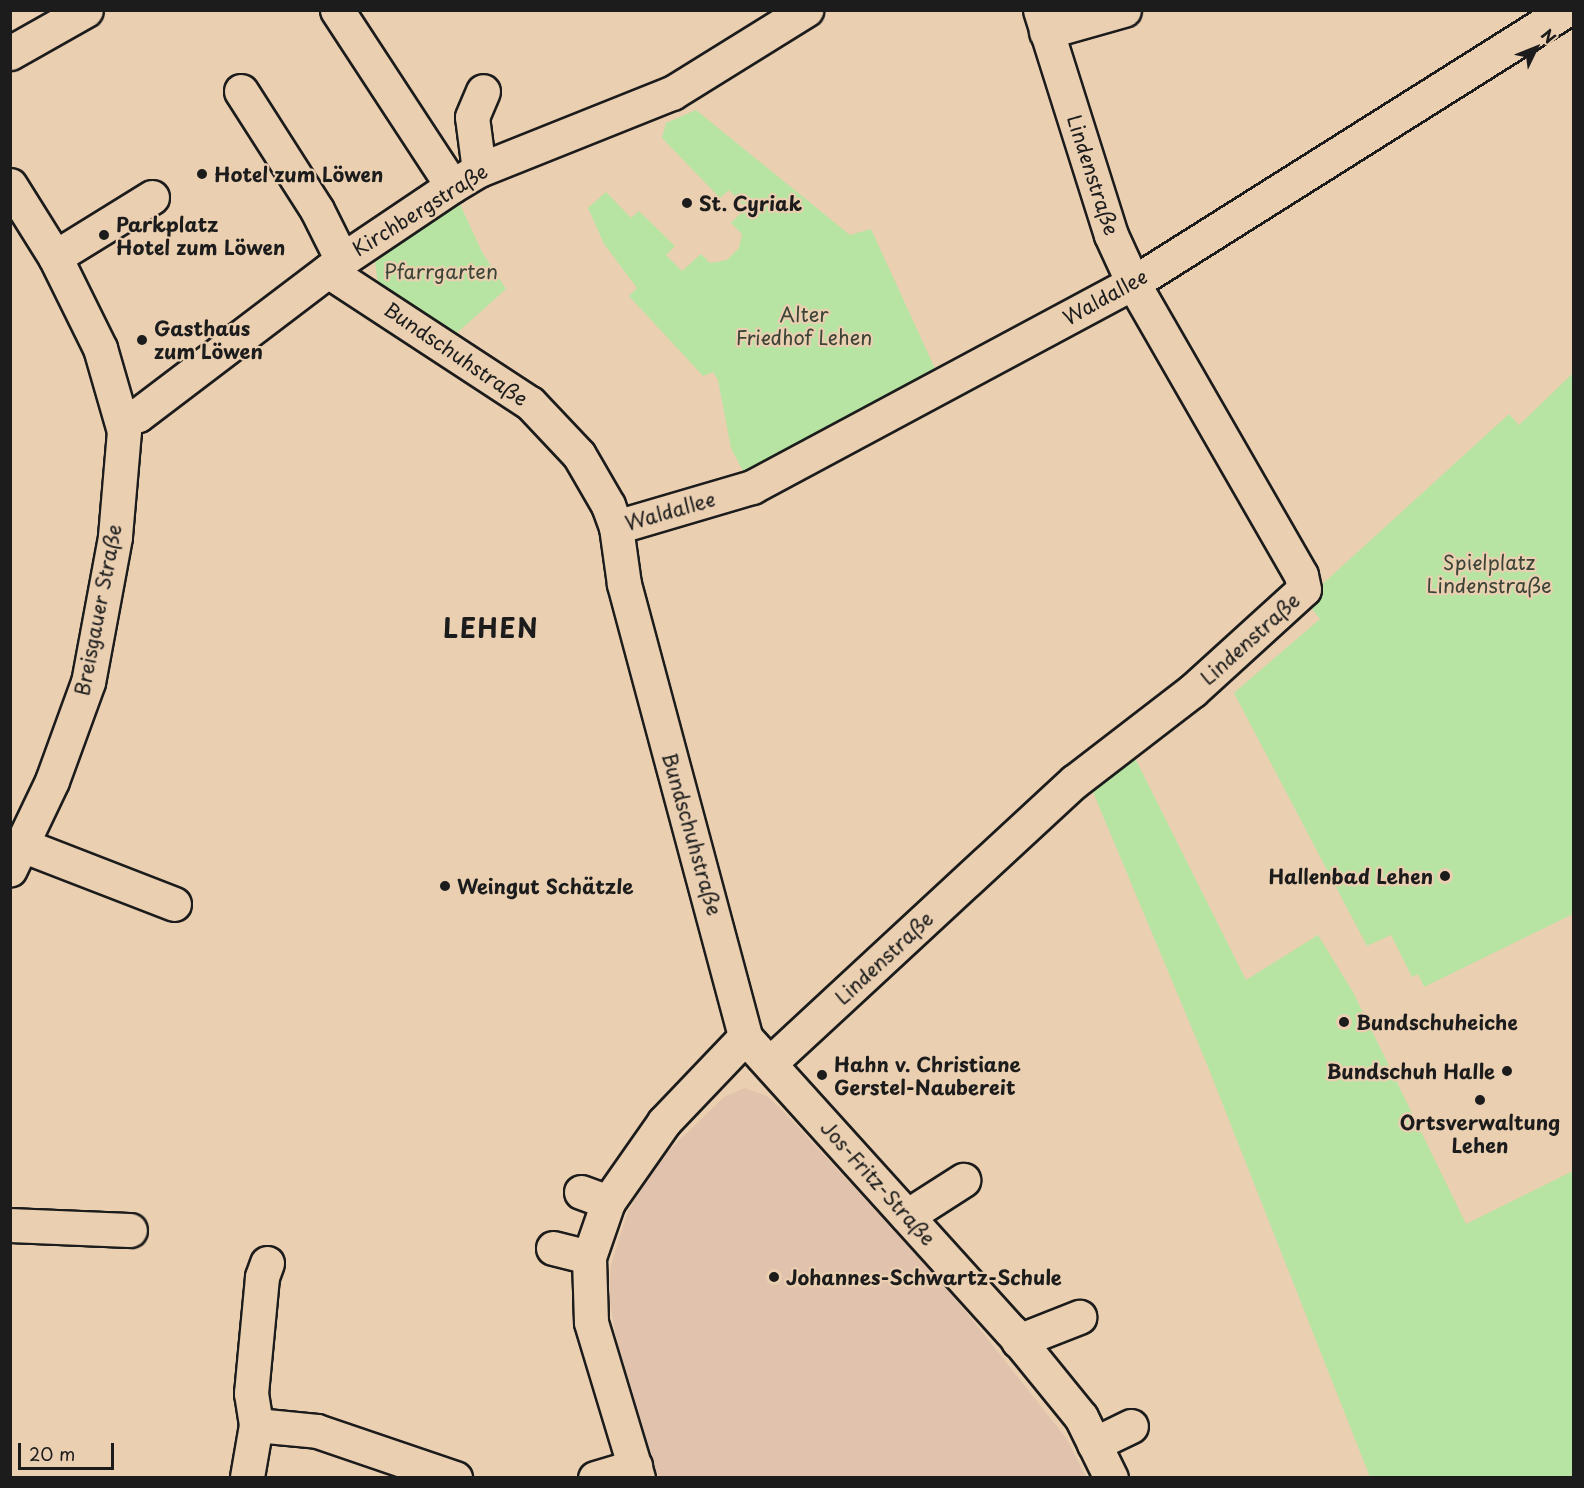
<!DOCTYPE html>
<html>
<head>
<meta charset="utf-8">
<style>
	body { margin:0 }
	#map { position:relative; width:1584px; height:1488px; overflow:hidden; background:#eacfb1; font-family:"Playpen Sans",sans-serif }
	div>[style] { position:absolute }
	.built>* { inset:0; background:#e1c2ac }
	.green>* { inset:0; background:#b7e4a2 }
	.roads { filter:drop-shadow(2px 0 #1c1c1c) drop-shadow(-2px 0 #1c1c1c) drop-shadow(0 2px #1c1c1c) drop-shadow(0 -2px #1c1c1c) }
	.minor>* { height:33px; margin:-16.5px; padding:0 16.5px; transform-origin:16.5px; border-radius:16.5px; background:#eacfb1 }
	.dots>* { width:16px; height:16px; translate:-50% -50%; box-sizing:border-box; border:3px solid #eacfb1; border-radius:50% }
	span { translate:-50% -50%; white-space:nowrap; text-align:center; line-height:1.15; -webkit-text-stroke:4.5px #eacfb1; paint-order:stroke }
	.poi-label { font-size:20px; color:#1c1c1c; font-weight:700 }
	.left { translate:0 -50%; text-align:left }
	.right { translate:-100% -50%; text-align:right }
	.street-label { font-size:20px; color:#1c1c1c }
	.park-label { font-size:20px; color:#3b4437 }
	.district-label { font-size:26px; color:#1c1c1c; font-weight:700; letter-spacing:1.5px }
	.frame { position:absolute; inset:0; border:12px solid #1c1c1c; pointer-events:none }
	.north { position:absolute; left:1506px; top:18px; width:60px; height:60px; -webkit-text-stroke:4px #eacfb1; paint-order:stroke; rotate:47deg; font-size:16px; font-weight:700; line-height:24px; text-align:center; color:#1c1c1c }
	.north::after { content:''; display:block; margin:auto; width:21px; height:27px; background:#1c1c1c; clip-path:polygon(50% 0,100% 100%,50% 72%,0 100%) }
	.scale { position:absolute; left:18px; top:1443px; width:96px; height:27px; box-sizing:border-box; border:3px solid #1c1c1c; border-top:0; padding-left:8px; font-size:18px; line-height:21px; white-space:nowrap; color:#1c1c1c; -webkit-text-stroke:4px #eacfb1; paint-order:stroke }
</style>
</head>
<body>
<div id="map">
	<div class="built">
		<div style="clip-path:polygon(745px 1088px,767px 1096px,785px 1113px,948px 1289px,1066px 1438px,1086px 1477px,659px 1478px,622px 1373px,609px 1297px,611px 1265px,628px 1211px,658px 1161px,724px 1097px)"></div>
	</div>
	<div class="green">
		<div style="clip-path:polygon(696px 110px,850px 235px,871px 229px,937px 373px,744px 473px,731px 448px,718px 380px,713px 372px,703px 376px,629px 296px,637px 288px,604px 244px,588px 208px,606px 192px,631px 218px,639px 211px,675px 246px,666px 255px,682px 271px,701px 254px,710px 263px,727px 260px,739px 248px,742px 234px,731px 223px,746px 208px,729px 190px,720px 198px,662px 138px,666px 123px)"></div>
		<div style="clip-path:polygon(459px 202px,482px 252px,506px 289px,457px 333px,378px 284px,375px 262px)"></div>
		<div style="clip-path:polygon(1573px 373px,1573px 914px,1424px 987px,1418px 974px,1412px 977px,1391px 935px,1367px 946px,1234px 693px,1320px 619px,1305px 600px,1509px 414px,1519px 425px)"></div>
		<div style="clip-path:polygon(1134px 756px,1246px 980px,1318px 935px,1353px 992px,1466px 1224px,1573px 1171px,1573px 1477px,1370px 1477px,1206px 1062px,1093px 792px)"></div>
	</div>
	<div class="roads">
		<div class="minor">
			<div style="left:337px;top:10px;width:210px;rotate:56.8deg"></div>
			<div style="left:1046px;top:32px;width:81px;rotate:-15.8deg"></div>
			<div style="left:10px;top:53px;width:87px;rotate:-29.5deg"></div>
			<div style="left:241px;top:91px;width:141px;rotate:57.4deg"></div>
			<div style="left:317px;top:210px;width:56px;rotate:63.4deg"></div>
			<div style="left:479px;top:170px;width:53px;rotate:-97.5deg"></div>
			<div style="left:472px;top:117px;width:28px;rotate:-67deg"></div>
			<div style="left:10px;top:185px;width:85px;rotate:58deg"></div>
			<div style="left:55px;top:257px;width:102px;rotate:63.7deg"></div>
			<div style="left:100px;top:348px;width:86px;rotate:73.9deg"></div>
			<div style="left:124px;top:431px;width:106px;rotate:94.9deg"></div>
			<div style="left:115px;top:537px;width:147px;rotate:100.5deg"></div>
			<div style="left:88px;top:682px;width:105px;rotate:110deg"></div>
			<div style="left:52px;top:781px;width:98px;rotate:115.5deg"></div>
			<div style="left:55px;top:257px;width:114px;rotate:-31.7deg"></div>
			<div style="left:328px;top:271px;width:241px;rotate:33.2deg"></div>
			<div style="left:530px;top:403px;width:71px;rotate:46.7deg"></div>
			<div style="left:579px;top:455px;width:58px;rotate:59.9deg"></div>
			<div style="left:608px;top:505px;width:23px;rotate:70deg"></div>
			<div style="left:616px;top:527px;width:58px;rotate:82deg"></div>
			<div style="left:624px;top:584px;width:469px;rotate:75deg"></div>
			<div style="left:745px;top:1037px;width:396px;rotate:47.9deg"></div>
			<div style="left:1011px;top:1331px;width:111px;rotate:50.9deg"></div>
			<div style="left:1081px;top:1417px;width:68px;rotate:63.8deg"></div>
			<div style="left:123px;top:416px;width:15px;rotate:-4deg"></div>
			<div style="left:138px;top:415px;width:256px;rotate:-37.2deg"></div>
			<div style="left:342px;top:260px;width:133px;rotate:-33.9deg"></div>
			<div style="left:452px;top:186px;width:31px;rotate:-31deg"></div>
			<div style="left:479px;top:170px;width:208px;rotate:-21.8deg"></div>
			<div style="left:672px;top:93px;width:158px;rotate:-31.8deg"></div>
			<div style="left:616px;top:527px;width:142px;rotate:-16.4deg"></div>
			<div style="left:752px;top:487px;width:432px;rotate:-28.2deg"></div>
			<div style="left:1133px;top:283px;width:512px;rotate:-32.23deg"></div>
			<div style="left:22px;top:845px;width:163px;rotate:21.2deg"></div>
			<div style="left:770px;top:1063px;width:415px;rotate:-42.8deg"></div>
			<div style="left:1075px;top:781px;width:148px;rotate:-37.6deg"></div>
			<div style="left:1192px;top:691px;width:151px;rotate:-42.3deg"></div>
			<div style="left:1304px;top:589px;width:14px;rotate:-102deg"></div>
			<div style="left:1301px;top:575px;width:337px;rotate:-119.9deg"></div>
			<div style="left:1133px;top:283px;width:53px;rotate:-114.6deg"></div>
			<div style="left:1111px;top:235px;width:236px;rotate:-107.5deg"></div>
			<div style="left:581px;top:1192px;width:29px;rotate:20deg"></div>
			<div style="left:907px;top:1216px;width:67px;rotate:-32.7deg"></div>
			<div style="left:10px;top:1225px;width:120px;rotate:2.4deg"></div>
			<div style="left:553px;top:1248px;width:37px;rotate:14deg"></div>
			<div style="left:267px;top:1263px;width:15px;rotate:110deg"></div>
			<div style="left:262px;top:1277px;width:117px;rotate:95.4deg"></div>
			<div style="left:251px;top:1393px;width:32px;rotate:81deg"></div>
			<div style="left:256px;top:1425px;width:61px;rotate:5.6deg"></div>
			<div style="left:317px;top:1431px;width:146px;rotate:18.8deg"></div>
			<div style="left:1018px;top:1341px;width:66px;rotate:-21.5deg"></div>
			<div style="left:1094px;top:1444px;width:41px;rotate:-25.9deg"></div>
			<div style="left:247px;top:1477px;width:53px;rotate:-80.2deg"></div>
			<div style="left:595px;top:1478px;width:42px;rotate:-16.7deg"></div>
			<div style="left:638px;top:1478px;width:163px;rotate:-106.8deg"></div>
			<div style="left:591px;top:1322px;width:65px;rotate:-91.8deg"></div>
			<div style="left:589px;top:1257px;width:58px;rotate:-70.9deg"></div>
			<div style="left:608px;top:1202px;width:98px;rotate:-55deg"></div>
			<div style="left:664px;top:1122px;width:117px;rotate:-46.4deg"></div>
		</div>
	</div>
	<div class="dots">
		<div style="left:202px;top:174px;background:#1c1c1c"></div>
		<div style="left:687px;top:203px;background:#1c1c1c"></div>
		<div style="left:104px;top:235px;background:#1c1c1c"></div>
		<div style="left:142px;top:340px;background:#1c1c1c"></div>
		<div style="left:1445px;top:876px;background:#1c1c1c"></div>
		<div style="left:445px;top:886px;background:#1c1c1c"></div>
		<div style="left:1344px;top:1022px;background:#1c1c1c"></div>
		<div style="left:1507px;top:1071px;background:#1c1c1c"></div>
		<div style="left:822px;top:1075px;background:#1c1c1c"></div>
		<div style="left:1480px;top:1100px;background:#1c1c1c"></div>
		<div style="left:774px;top:1277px;background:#1c1c1c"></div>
	</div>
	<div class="poi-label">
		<span class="left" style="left:214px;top:174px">Hotel zum Löwen</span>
		<span class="left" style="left:699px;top:203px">St. Cyriak</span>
		<span class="left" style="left:116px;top:236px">Parkplatz<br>Hotel zum Löwen</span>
		<span class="left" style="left:154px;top:340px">Gasthaus<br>zum Löwen</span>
		<span class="right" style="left:1433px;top:876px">Hallenbad Lehen</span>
		<span class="left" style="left:457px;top:886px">Weingut Schätzle</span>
		<span class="left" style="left:1356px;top:1022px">Bundschuheiche</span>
		<span class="left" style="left:834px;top:1076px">Hahn v. Christiane<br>Gerstel-Naubereit</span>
		<span class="right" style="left:1495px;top:1071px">Bundschuh Halle</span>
		<span style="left:1480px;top:1134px">Ortsverwaltung<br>Lehen</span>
		<span class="left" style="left:786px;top:1277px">Johannes-Schwartz-Schule</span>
	</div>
	<div class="street-label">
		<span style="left:1093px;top:175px;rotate:72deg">Lindenstraße</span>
		<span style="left:420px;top:210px;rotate:-32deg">Kirchbergstraße</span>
		<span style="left:1105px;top:297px;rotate:-29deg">Waldallee</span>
		<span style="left:456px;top:354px;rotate:34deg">Bundschuhstraße</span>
		<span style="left:670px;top:511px;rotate:-16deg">Waldallee</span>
		<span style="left:98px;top:610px;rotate:-79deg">Breisgauer Straße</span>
		<span style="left:1250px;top:639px;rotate:-42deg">Lindenstraße</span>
		<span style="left:692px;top:834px;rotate:74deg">Bundschuhstraße</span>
		<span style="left:884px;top:958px;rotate:-43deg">Lindenstraße</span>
		<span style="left:878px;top:1183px;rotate:48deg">Jos-Fritz-Straße</span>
	</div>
	<div class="park-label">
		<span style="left:441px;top:271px">Pfarrgarten</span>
		<span style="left:804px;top:326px">Alter<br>Friedhof Lehen</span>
		<span style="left:1489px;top:574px">Spielplatz<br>Lindenstraße</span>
	</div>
	<div class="district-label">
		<span style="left:491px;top:628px">LEHEN</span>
	</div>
	<div class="frame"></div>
	<div class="north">N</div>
	<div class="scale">20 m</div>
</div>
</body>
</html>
